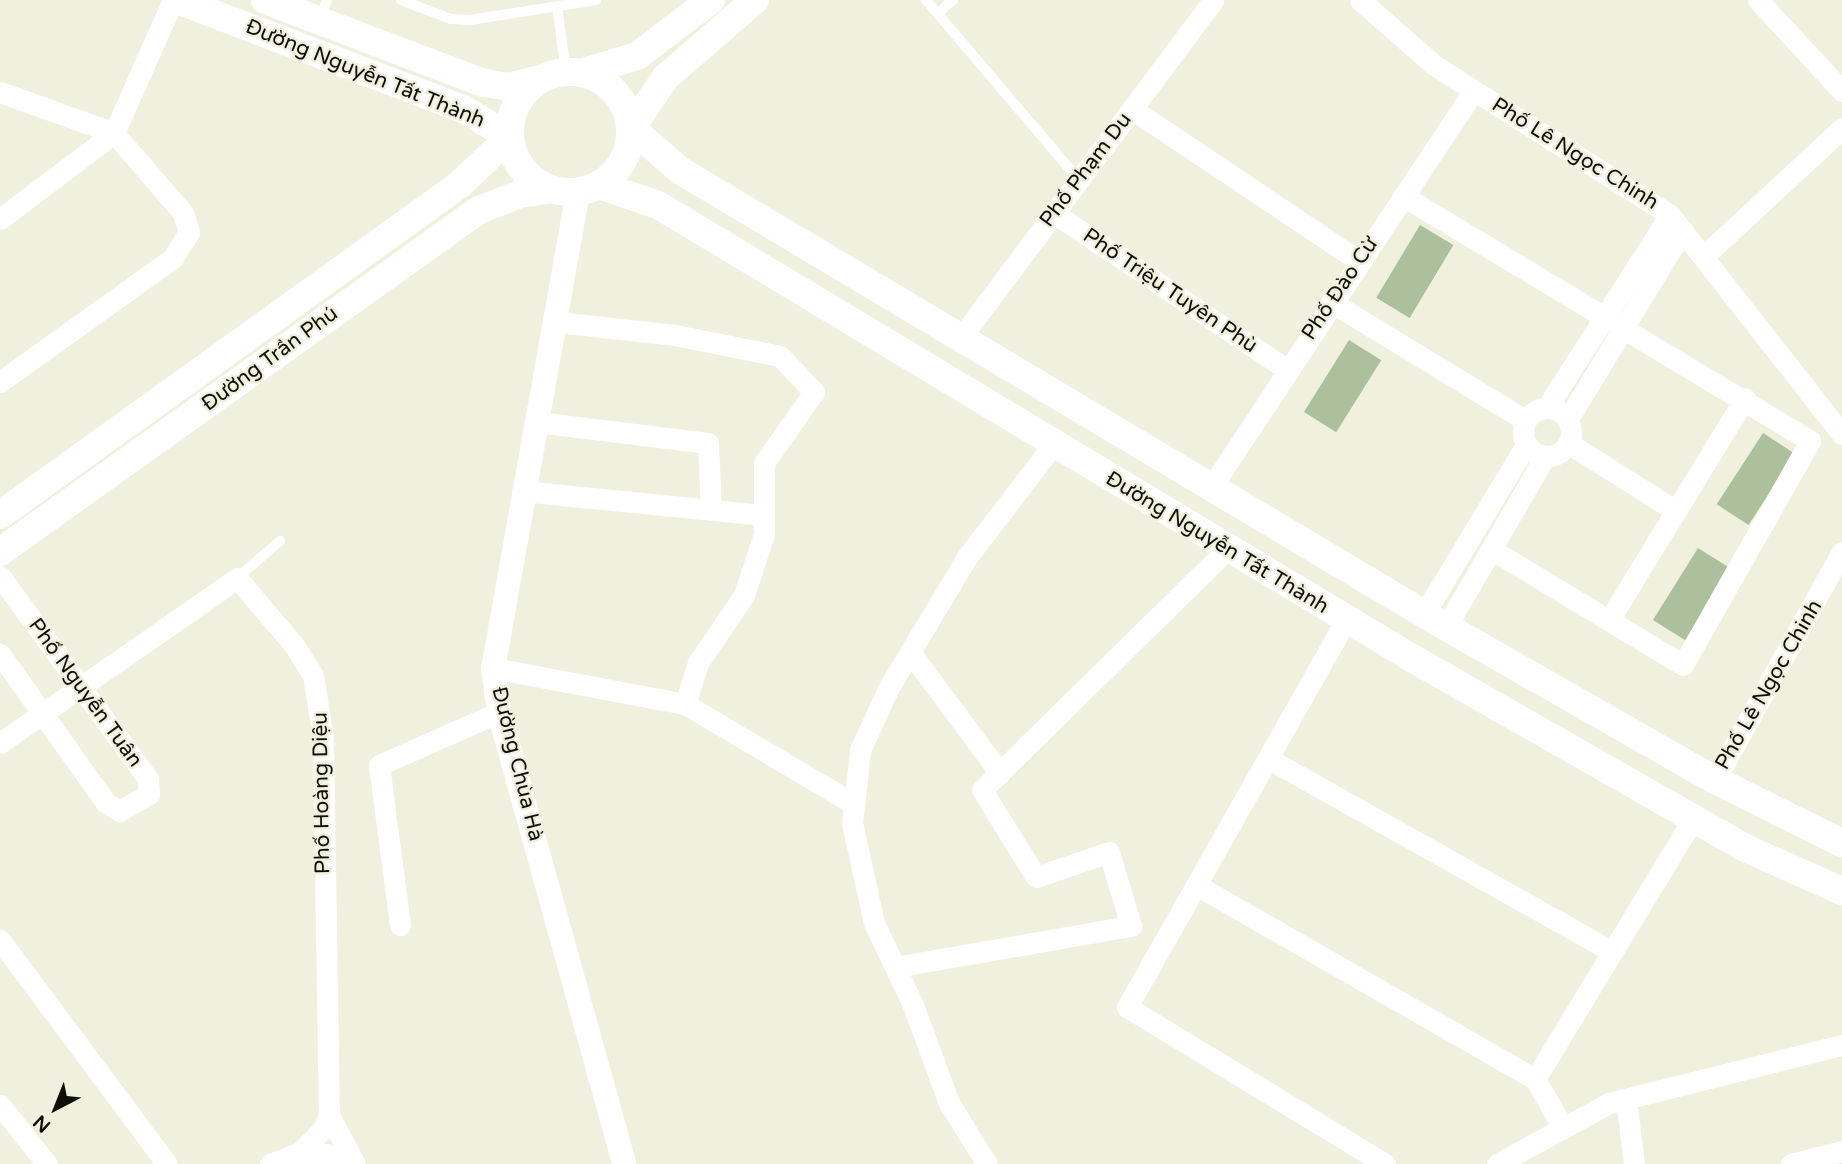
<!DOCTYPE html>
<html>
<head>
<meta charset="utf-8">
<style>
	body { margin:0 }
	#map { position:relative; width:1842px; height:1164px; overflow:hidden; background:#f0f0de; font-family:"Varela Round",sans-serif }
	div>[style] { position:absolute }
	.building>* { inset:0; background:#adc09d; transform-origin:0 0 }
	.service>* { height:10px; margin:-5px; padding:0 5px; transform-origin:5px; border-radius:5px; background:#fff }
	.minor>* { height:21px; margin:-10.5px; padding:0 10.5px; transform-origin:10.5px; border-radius:10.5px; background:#fff }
	.minor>.ring { margin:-10.5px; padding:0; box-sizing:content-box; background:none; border:21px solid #fff; border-radius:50% }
	.tertiary>* { height:24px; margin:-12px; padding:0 12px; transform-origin:12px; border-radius:12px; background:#fff }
	.secondary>* { height:28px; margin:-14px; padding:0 14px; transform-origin:14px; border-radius:14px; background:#fff }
	.secondary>.ring { margin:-14px; padding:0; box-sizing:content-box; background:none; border:28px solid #fff; border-radius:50% }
	span { translate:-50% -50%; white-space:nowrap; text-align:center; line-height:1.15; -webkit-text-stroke:5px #f0f0de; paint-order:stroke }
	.street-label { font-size:21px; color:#0f0f09 }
	.north { position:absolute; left:21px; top:1073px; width:70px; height:70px; -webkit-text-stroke:5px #f0f0de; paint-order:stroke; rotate:222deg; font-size:19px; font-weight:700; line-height:28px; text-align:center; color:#0f0f09 }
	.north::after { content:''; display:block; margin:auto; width:24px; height:32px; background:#0f0f09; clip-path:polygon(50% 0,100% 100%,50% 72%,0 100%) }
</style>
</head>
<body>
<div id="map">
	<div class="building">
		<div style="left:1420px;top:225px;width:39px;height:85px;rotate:31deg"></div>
		<div style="left:1349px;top:340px;width:38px;height:85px;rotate:32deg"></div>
		<div style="left:1763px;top:433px;width:38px;height:85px;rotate:33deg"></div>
		<div style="left:1698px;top:548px;width:38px;height:85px;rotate:32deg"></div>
	</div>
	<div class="service">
		<div style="left:401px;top:0;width:53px;rotate:20.8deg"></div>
		<div style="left:451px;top:19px;width:19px;rotate:3deg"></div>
		<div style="left:470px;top:20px;width:128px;rotate:-9deg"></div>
		<div style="left:926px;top:0;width:236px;rotate:49.6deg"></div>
		<div style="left:557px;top:7px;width:66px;rotate:82.1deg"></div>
		<div style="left:938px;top:13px;width:20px;rotate:-41deg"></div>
		<div style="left:319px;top:20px;width:22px;rotate:-68deg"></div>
		<div style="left:237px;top:578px;width:57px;rotate:-40.7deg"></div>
	</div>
	<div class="minor">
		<div style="left:1360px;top:0;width:98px;rotate:41.3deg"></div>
		<div style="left:1434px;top:65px;width:280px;rotate:32.4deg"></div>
		<div style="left:1670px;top:215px;width:278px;rotate:51.9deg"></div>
		<div style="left:1758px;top:0;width:124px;rotate:47.3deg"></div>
		<div style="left:0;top:92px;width:121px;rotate:19.8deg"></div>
		<div style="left:114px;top:133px;width:106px;rotate:49.2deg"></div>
		<div style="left:183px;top:213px;width:20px;rotate:72deg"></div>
		<div style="left:189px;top:232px;width:31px;rotate:122deg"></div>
		<div style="left:173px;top:258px;width:213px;rotate:144.4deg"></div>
		<div style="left:1132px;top:109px;width:273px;rotate:33.8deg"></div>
		<div style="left:1403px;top:196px;width:475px;rotate:31deg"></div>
		<div style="left:1810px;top:441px;width:257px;rotate:119.6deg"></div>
		<div style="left:1683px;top:665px;width:224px;rotate:-148.9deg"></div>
		<div style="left:1054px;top:213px;width:280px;rotate:33.9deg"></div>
		<div style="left:0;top:219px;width:143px;rotate:-37deg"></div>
		<div style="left:114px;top:133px;width:145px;rotate:-66.1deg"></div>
		<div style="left:1704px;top:256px;width:188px;rotate:-42.8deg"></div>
		<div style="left:1331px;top:302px;width:227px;rotate:31.3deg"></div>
		<div style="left:557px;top:322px;width:119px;rotate:6.3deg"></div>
		<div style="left:675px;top:335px;width:107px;rotate:11.3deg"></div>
		<div style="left:780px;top:356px;width:50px;rotate:46.6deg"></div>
		<div style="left:814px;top:392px;width:87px;rotate:125.2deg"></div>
		<div style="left:764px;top:463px;width:71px;rotate:90deg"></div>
		<div style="left:764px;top:534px;width:64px;rotate:108.2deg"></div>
		<div style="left:744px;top:595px;width:82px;rotate:124.1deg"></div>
		<div style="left:698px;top:663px;width:43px;rotate:107.6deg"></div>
		<div style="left:959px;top:340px;width:424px;rotate:-53.2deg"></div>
		<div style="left:1547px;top:407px;width:228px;rotate:-57.4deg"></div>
		<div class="ring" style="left:1523px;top:408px;width:27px;height:27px"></div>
		<div style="left:1568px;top:419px;width:221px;rotate:-58.7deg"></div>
		<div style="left:537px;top:422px;width:172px;rotate:7deg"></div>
		<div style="left:708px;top:443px;width:67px;rotate:87.4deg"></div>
		<div style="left:1568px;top:443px;width:128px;rotate:32.2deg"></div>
		<div style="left:1210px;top:489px;width:478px;rotate:-56.5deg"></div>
		<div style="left:522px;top:491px;width:243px;rotate:5.7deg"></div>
		<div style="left:0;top:576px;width:251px;rotate:53.9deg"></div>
		<div style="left:148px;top:779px;width:15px;rotate:86deg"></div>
		<div style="left:149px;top:794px;width:34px;rotate:150deg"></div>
		<div style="left:120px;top:811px;width:16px;rotate:-150deg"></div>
		<div style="left:106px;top:803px;width:183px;rotate:-125.4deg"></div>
		<div style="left:1424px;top:614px;width:197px;rotate:-58.9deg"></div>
		<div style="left:1346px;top:620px;width:445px;rotate:119.5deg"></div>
		<div style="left:1127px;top:1007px;width:302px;rotate:31.3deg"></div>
		<div style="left:1609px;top:620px;width:260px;rotate:-58.5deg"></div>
		<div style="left:1446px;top:627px;width:198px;rotate:-59.9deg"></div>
		<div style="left:910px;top:652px;width:151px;rotate:53.4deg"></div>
		<div style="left:493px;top:668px;width:195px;rotate:10.6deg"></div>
		<div style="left:685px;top:704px;width:196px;rotate:30.6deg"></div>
		<div style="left:0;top:743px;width:289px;rotate:-34.8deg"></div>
		<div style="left:237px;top:578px;width:88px;rotate:49.6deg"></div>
		<div style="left:294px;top:645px;width:36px;rotate:58deg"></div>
		<div style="left:313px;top:675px;width:64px;rotate:81deg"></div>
		<div style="left:323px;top:738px;width:377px;rotate:89.1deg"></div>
		<div style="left:329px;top:1115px;width:15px;rotate:113deg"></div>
		<div style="left:323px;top:1129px;width:34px;rotate:135deg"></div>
		<div style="left:1269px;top:759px;width:394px;rotate:29.3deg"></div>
		<div style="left:1715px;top:780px;width:261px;rotate:-60.9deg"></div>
		<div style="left:1198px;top:886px;width:388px;rotate:29.8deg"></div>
		<div style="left:1535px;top:1079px;width:54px;rotate:60.1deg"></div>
		<div style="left:400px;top:925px;width:161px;rotate:-97.5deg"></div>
		<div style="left:379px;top:765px;width:131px;rotate:-23.8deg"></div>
		<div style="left:0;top:940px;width:279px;rotate:53.3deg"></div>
		<div style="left:895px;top:967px;width:240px;rotate:-9.9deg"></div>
		<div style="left:1131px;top:926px;width:77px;rotate:-106.6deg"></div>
		<div style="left:1109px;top:852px;width:77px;rotate:161.1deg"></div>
		<div style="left:1036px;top:877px;width:102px;rotate:-121.8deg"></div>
		<div style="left:982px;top:790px;width:344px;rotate:-44.5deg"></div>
		<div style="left:1535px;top:1079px;width:304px;rotate:-58.7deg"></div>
		<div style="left:1626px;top:1099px;width:65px;rotate:83deg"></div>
		<div style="left:0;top:1105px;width:75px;rotate:51.5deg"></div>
		<div style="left:329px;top:1115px;width:55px;rotate:62deg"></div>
		<div style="left:270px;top:1164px;width:31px;rotate:-21deg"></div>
		<div style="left:299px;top:1153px;width:29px;rotate:2deg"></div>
		<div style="left:328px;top:1154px;width:27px;rotate:22deg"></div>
		<div style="left:987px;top:1164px;width:72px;rotate:-121.9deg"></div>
		<div style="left:949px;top:1103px;width:104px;rotate:-110.2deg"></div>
		<div style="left:913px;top:1005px;width:91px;rotate:-115.4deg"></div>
		<div style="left:874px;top:923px;width:102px;rotate:-102.4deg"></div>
		<div style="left:852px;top:823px;width:73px;rotate:-83.7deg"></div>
		<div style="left:860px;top:750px;width:69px;rotate:-65.3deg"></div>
		<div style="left:889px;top:687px;width:152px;rotate:-59deg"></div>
		<div style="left:967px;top:557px;width:141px;rotate:-52.5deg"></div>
		<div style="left:1497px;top:1164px;width:128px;rotate:-28.6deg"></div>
		<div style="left:1609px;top:1103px;width:240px;rotate:-14deg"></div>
		<div style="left:1791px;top:1164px;width:53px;rotate:-14.3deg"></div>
	</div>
	<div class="tertiary">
		<div style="left:578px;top:192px;width:484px;rotate:100.1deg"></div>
		<div style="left:493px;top:668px;width:44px;rotate:82.2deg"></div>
		<div style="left:499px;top:712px;width:469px;rotate:74.5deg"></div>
	</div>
	<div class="secondary">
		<div style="left:265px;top:0;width:234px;rotate:20.8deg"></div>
		<div style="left:484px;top:83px;width:24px;rotate:9deg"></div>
		<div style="left:508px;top:87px;width:32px;rotate:-14deg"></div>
		<div style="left:755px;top:0;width:118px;rotate:139.1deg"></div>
		<div style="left:666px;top:77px;width:62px;rotate:124.5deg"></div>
		<div style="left:631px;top:128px;width:66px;rotate:40.7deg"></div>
		<div style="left:681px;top:171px;width:879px;rotate:30.8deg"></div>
		<div style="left:1436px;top:621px;width:321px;rotate:29.7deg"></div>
		<div style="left:1715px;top:780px;width:142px;rotate:26.4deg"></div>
		<div class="ring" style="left:510px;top:72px;width:92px;height:92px"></div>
		<div style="left:581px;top:73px;width:59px;rotate:-16.9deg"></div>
		<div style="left:637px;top:56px;width:93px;rotate:-37.1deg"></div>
		<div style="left:599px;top:185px;width:62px;rotate:18.7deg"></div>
		<div style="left:658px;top:205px;width:880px;rotate:31deg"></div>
		<div style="left:1412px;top:658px;width:381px;rotate:29.7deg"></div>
		<div style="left:1743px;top:847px;width:108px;rotate:24deg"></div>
		<div style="left:0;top:515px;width:565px;rotate:-35.71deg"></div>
		<div style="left:459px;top:185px;width:70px;rotate:-43.3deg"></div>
		<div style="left:510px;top:137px;width:55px;rotate:-149.2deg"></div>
		<div style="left:463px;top:109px;width:305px;rotate:-159.1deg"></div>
		<div style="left:0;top:552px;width:589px;rotate:-35.53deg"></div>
		<div style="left:479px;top:210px;width:44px;rotate:-21.3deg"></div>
		<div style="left:520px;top:194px;width:31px;rotate:-9deg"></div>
	</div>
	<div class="street-label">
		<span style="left:365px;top:74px;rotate:22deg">Đường Nguyễn Tất Thành</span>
		<span style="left:1575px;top:154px;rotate:32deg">Phố Lê Ngọc Chinh</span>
		<span style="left:1086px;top:170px;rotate:-53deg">Phố Phạm Du</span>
		<span style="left:1340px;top:289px;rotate:-56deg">Phố Đào Cừ</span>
		<span style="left:1170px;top:291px;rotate:34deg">Phố Triệu Tuyên Phù</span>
		<span style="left:270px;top:359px;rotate:-36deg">Đường Trần Phú</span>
		<span style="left:1217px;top:543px;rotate:31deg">Đường Nguyễn Tất Thành</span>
		<span style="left:1769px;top:685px;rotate:-60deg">Phố Lê Ngọc Chinh</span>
		<span style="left:85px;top:693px;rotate:54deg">Phố Nguyễn Tuân</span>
		<span style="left:517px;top:764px;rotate:76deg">Đường Chùa Hà</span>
		<span style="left:322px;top:793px;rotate:-91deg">Phố Hoàng Diệu</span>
	</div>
	<div class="north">N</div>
</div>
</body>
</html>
